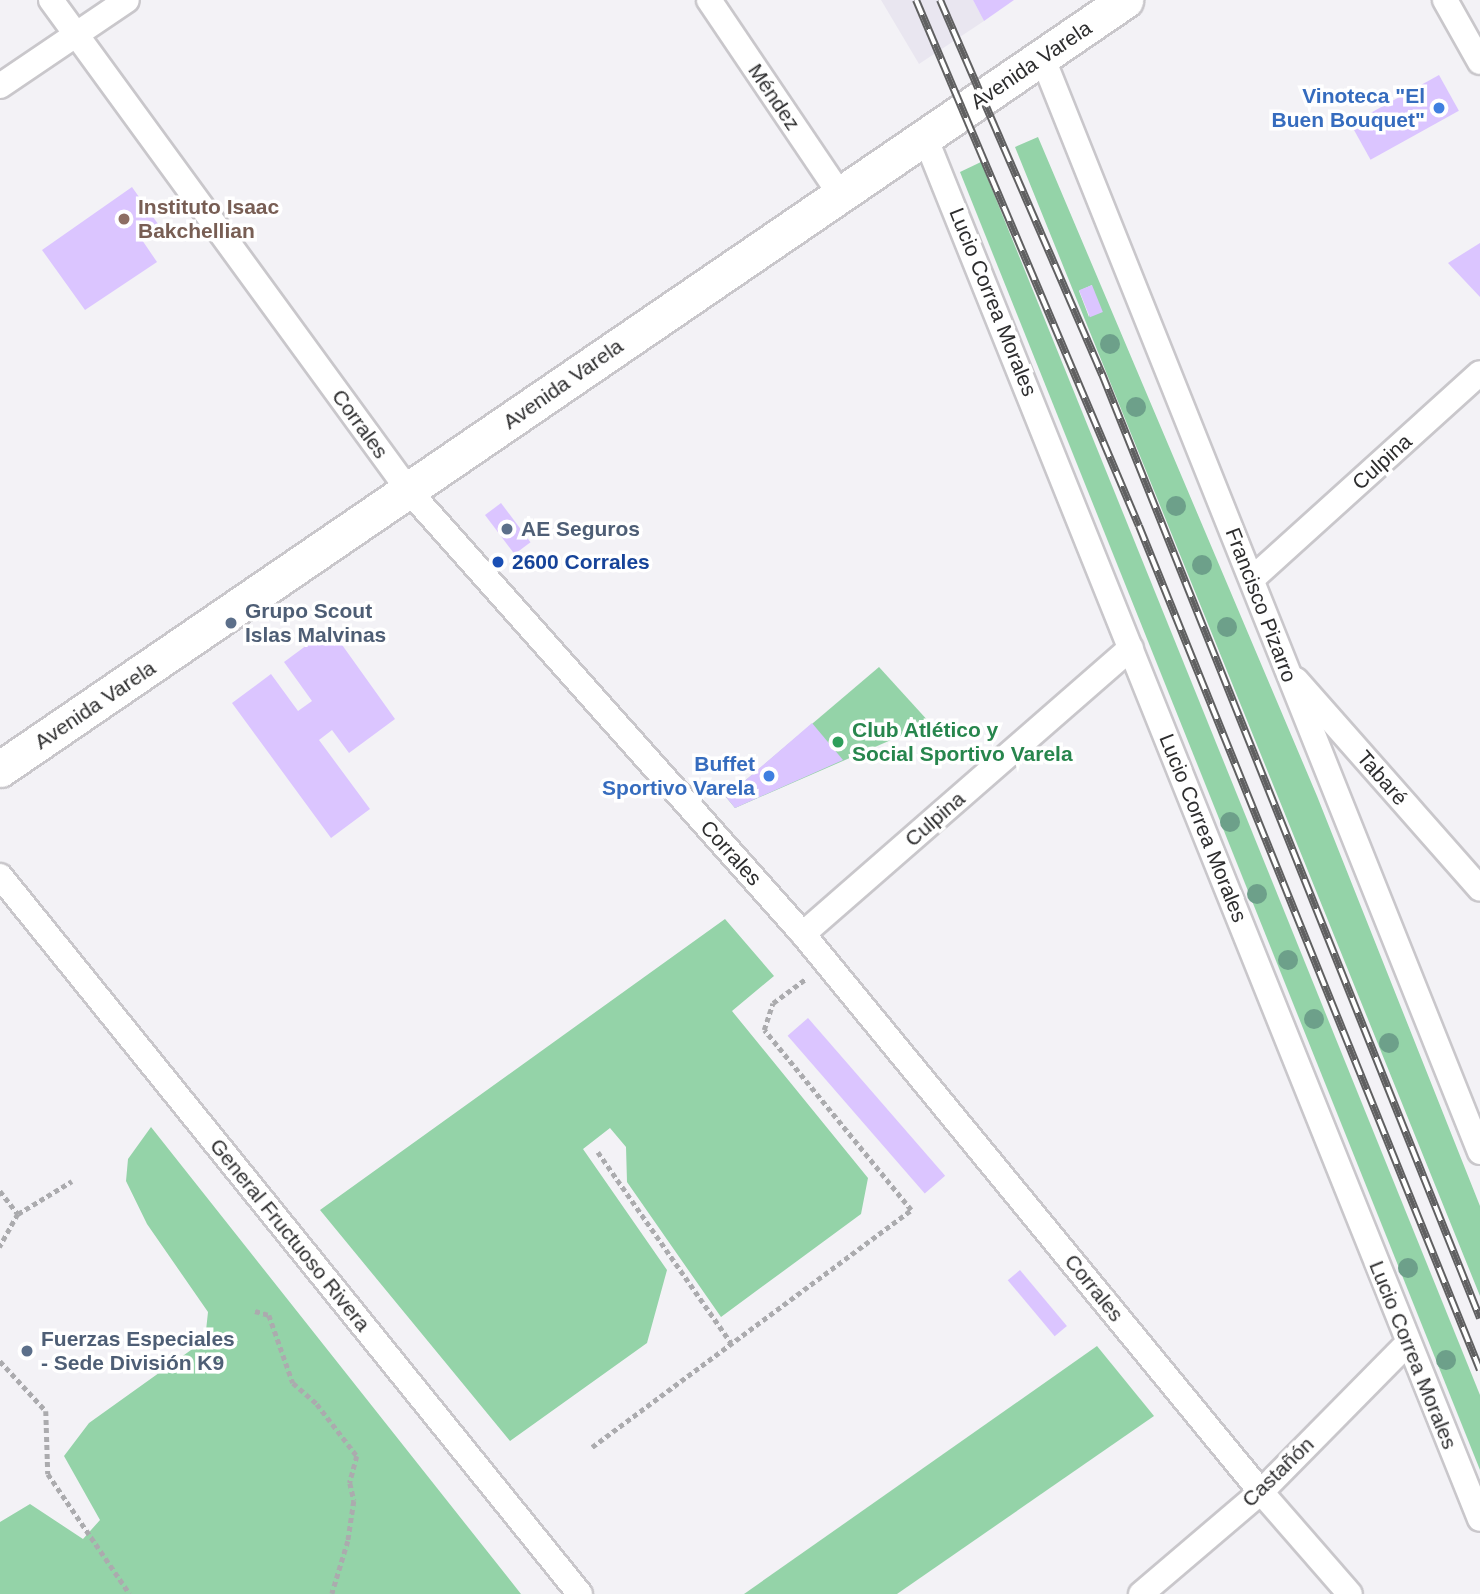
<!DOCTYPE html>
<html>
<head>
<meta charset="utf-8">
<style>
	body { margin:0 }
	#map { position:relative; width:1480px; height:1594px; overflow:hidden; background:#f3f2f6; font-family:Helvetica,sans-serif }
	div>[style] { position:absolute }
	.built>* { inset:0; background:#e9e6f0 }
	.green>* { inset:0; background:#94d3a8 }
	.building>* { inset:0; background:#dbc5ff; transform-origin:0 0 }
	.path>* { height:4.5px; margin-top:-2.25px; transform-origin:0; background:repeating-linear-gradient(90deg,#ababae 0 5px,transparent 0 8.5px) }
	.roads { filter:drop-shadow(2px 0 #c9c7cb) drop-shadow(-2px 0 #c9c7cb) drop-shadow(0 2px #c9c7cb) drop-shadow(0 -2px #c9c7cb) }
	.street>* { height:24px; margin:-12px; padding:0 12px; transform-origin:12px; border-radius:12px; background:#fff }
	.secondary>* { height:35px; margin:-17.5px; padding:0 17.5px; transform-origin:17.5px; border-radius:17.5px; background:#fff }
	.rail>* { height:8px; margin-top:-4px; transform-origin:0; background:repeating-linear-gradient(90deg,#fff 0 16px,#606061 0 32px); box-sizing:border-box; border-block:2px solid #606061 }
	.trees>* { width:20px; height:20px; margin:-10px; border-radius:50%; background:#6da08a }
	.dots>* { width:19px; height:19px; translate:-50% -50%; box-sizing:border-box; border:4px solid #fff; border-radius:50% }
	span { translate:-50% -50%; white-space:nowrap; text-align:center; line-height:1.15; -webkit-text-stroke:7px #fff; paint-order:stroke }
	.street-label { font-size:21px; color:#2d2d2e }
	.shop-label { font-size:21px; color:#366cbe; font-weight:700 }
	.right { translate:-100% -50%; text-align:right }
	.education-label { font-size:21px; color:#785e54; font-weight:700 }
	.left { translate:0 -50%; text-align:left }
	.service-label { font-size:21px; color:#4e5e75; font-weight:700 }
	.transit-label { font-size:21px; color:#164399; font-weight:700 }
	.leisure-label { font-size:21px; color:#27864d; font-weight:700 }
</style>
</head>
<body>
<div id="map">
	<div class="built">
		<div style="clip-path:polygon(881px 0,973px 0,984px 21px,919px 64px)"></div>
	</div>
	<div class="green">
		<div style="clip-path:polygon(evenodd,1038px 137px,1317px 796px,1480px 1206px,1480px 1296px,1015px 147px,1038px 137px,1092px 285px,1089px 317px,1079px 291px,1092px 285px)"></div>
		<div style="clip-path:polygon(981px 162px,1480px 1395px,1480px 1470px,960px 172px)"></div>
		<div style="clip-path:polygon(879px 667px,930px 723px,735px 808px,726px 797px)"></div>
		<div style="clip-path:polygon(725px 919px,774px 976px,732px 1011px,868px 1178px,861px 1214px,721px 1317px,627px 1182px,626px 1147px,610px 1128px,583px 1149px,667px 1270px,647px 1343px,510px 1441px,320px 1210px)"></div>
		<div style="clip-path:polygon(151px 1127px,521px 1594px,0 1594px,0 1522px,30px 1504px,83px 1539px,100px 1520px,64px 1456px,89px 1423px,205px 1340px,208px 1312px,147px 1224px,126px 1181px,128px 1159px)"></div>
		<div style="clip-path:polygon(1097px 1346px,1154px 1416px,897px 1594px,744px 1594px)"></div>
	</div>
	<div class="building">
		<div style="clip-path:polygon(973px 0,1014px 0,984px 21px)"></div>
		<div style="left:1439px;top:75px;width:41px;height:101px;rotate:61deg"></div>
		<div style="clip-path:polygon(132px 187px,158px 224px,140px 237px,157px 262px,85px 310px,42px 250px)"></div>
		<div style="clip-path:polygon(1480px 243px,1480px 297px,1448px 263px)"></div>
		<div style="left:1092px;top:285px;width:29px;height:14px;rotate:68deg"></div>
		<div style="left:501px;top:503px;width:49px;height:20px;rotate:53deg"></div>
		<div style="clip-path:polygon(330px 628px,395px 719px,349px 753px,332px 730px,319px 740px,370px 809px,331px 838px,232px 703px,271px 674px,298px 711px,312px 701px,284px 662px)"></div>
		<div style="clip-path:polygon(812px 723px,843px 760px,735px 808px,726px 797px)"></div>
		<div style="left:808px;top:1018px;width:209px;height:27px;rotate:49deg"></div>
		<div style="left:1020px;top:1270px;width:73px;height:16px;rotate:50deg"></div>
	</div>
	<div class="path">
		<div style="left:598px;top:1152px;width:233px;rotate:55.1deg"></div>
		<div style="left:0;top:1191px;width:29px;rotate:52deg"></div>
		<div style="left:18px;top:1214px;width:38px;rotate:119deg"></div>
		<div style="left:18px;top:1214px;width:63px;rotate:-31.4deg"></div>
		<div style="left:255px;top:1311px;width:15px;rotate:16deg"></div>
		<div style="left:269px;top:1315px;width:72px;rotate:70.6deg"></div>
		<div style="left:293px;top:1383px;width:32px;rotate:41deg"></div>
		<div style="left:317px;top:1404px;width:66px;rotate:52.4deg"></div>
		<div style="left:357px;top:1456px;width:28px;rotate:105deg"></div>
		<div style="left:350px;top:1483px;width:18px;rotate:77deg"></div>
		<div style="left:354px;top:1501px;width:40px;rotate:98.5deg"></div>
		<div style="left:348px;top:1541px;width:55px;rotate:106.8deg"></div>
		<div style="left:0;top:1361px;width:68px;rotate:47.4deg"></div>
		<div style="left:46px;top:1411px;width:63px;rotate:88.2deg"></div>
		<div style="left:48px;top:1474px;width:145px;rotate:55.7deg"></div>
		<div style="left:592px;top:1447px;width:397px;rotate:-36.6deg"></div>
		<div style="left:911px;top:1210px;width:232px;rotate:-129.2deg"></div>
		<div style="left:764px;top:1030px;width:28px;rotate:-72deg"></div>
		<div style="left:773px;top:1003px;width:42px;rotate:-36.3deg"></div>
	</div>
	<div class="roads">
		<div class="street">
			<div style="left:51px;top:0;width:608px;rotate:53.9deg"></div>
			<div style="left:409px;top:491px;width:593px;rotate:48.35deg"></div>
			<div style="left:803px;top:934px;width:722px;rotate:50.62deg"></div>
			<div style="left:1261px;top:1492px;width:135px;rotate:48.9deg"></div>
			<div style="left:709px;top:0;width:233px;rotate:56deg"></div>
			<div style="left:1445px;top:0;width:71px;rotate:60.6deg"></div>
			<div style="left:1043px;top:59px;width:1177px;rotate:68.21deg"></div>
			<div style="left:0;top:86px;width:153px;rotate:-34.1deg"></div>
			<div style="left:925px;top:137px;width:1489px;rotate:68.12deg"></div>
			<div style="left:1252px;top:579px;width:307px;rotate:-42.1deg"></div>
			<div style="left:1296px;top:680px;width:278px;rotate:48.6deg"></div>
			<div style="left:0;top:876px;width:923px;rotate:51.07deg"></div>
			<div style="left:803px;top:934px;width:435px;rotate:-41.1deg"></div>
			<div style="left:1141px;top:1594px;width:157px;rotate:-40.4deg"></div>
			<div style="left:1261px;top:1492px;width:209px;rotate:-45.4deg"></div>
		</div>
		<div class="secondary">
			<div style="left:0;top:769px;width:1363px;rotate:-34.35deg"></div>
		</div>
	</div>
	<div class="rail">
		<div style="left:916px;top:0;width:571px;rotate:67.03deg"></div>
		<div style="left:1139px;top:526px;width:910px;rotate:68deg"></div>
		<div style="left:940px;top:0;width:408px;rotate:66.6deg"></div>
		<div style="left:1102px;top:374px;width:1017px;rotate:68.18deg"></div>
	</div>
	<div class="trees">
		<div style="left:1110px;top:344px"></div>
		<div style="left:1136px;top:407px"></div>
		<div style="left:1176px;top:506px"></div>
		<div style="left:1202px;top:565px"></div>
		<div style="left:1227px;top:627px"></div>
		<div style="left:1230px;top:822px"></div>
		<div style="left:1257px;top:894px"></div>
		<div style="left:1288px;top:960px"></div>
		<div style="left:1314px;top:1019px"></div>
		<div style="left:1389px;top:1043px"></div>
		<div style="left:1408px;top:1268px"></div>
		<div style="left:1446px;top:1360px"></div>
	</div>
	<div class="dots">
		<div style="left:1439px;top:108px;background:#3f7fe0"></div>
		<div style="left:124px;top:219px;background:#8d6e63"></div>
		<div style="left:507px;top:529px;background:#5c6f8a"></div>
		<div style="left:498px;top:562px;background:#1a4fb4"></div>
		<div style="left:231px;top:623px;background:#5c6f8a"></div>
		<div style="left:838px;top:742px;background:#2e9e5b"></div>
		<div style="left:769px;top:776px;background:#3f7fe0"></div>
		<div style="left:27px;top:1351px;background:#5c6f8a"></div>
	</div>
	<div class="street-label">
		<span style="left:1031px;top:65px;rotate:-34deg">Avenida Varela</span>
		<span style="left:774px;top:97px;rotate:56deg">Méndez</span>
		<span style="left:993px;top:302px;rotate:68deg">Lucio Correa Morales</span>
		<span style="left:563px;top:384px;rotate:-35deg">Avenida Varela</span>
		<span style="left:360px;top:424px;rotate:54deg">Corrales</span>
		<span style="left:1382px;top:462px;rotate:-42deg">Culpina</span>
		<span style="left:1261px;top:605px;rotate:69deg">Francisco Pizarro</span>
		<span style="left:95px;top:705px;rotate:-34deg">Avenida Varela</span>
		<span style="left:1382px;top:778px;rotate:49deg">Tabaré</span>
		<span style="left:935px;top:819px;rotate:-41deg">Culpina</span>
		<span style="left:1203px;top:828px;rotate:68deg">Lucio Correa Morales</span>
		<span style="left:731px;top:853px;rotate:48deg">Corrales</span>
		<span style="left:290px;top:1235px;rotate:51deg">General Fructuoso Rivera</span>
		<span style="left:1094px;top:1288px;rotate:51deg">Corrales</span>
		<span style="left:1413px;top:1355px;rotate:68deg">Lucio Correa Morales</span>
		<span style="left:1278px;top:1472px;rotate:-44deg">Castañón</span>
	</div>
	<div class="shop-label">
		<span class="right" style="left:1425px;top:108px">Vinoteca "El<br>Buen Bouquet"</span>
		<span class="right" style="left:755px;top:776px">Buffet<br>Sportivo Varela</span>
	</div>
	<div class="education-label">
		<span class="left" style="left:138px;top:219px">Instituto Isaac<br>Bakchellian</span>
	</div>
	<div class="service-label">
		<span class="left" style="left:521px;top:529px">AE Seguros</span>
		<span class="left" style="left:245px;top:623px">Grupo Scout<br>Islas Malvinas</span>
		<span class="left" style="left:41px;top:1351px">Fuerzas Especiales<br>- Sede División K9</span>
	</div>
	<div class="transit-label">
		<span class="left" style="left:512px;top:562px">2600 Corrales</span>
	</div>
	<div class="leisure-label">
		<span class="left" style="left:852px;top:742px">Club Atlético y<br>Social Sportivo Varela</span>
	</div>
</div>
</body>
</html>
